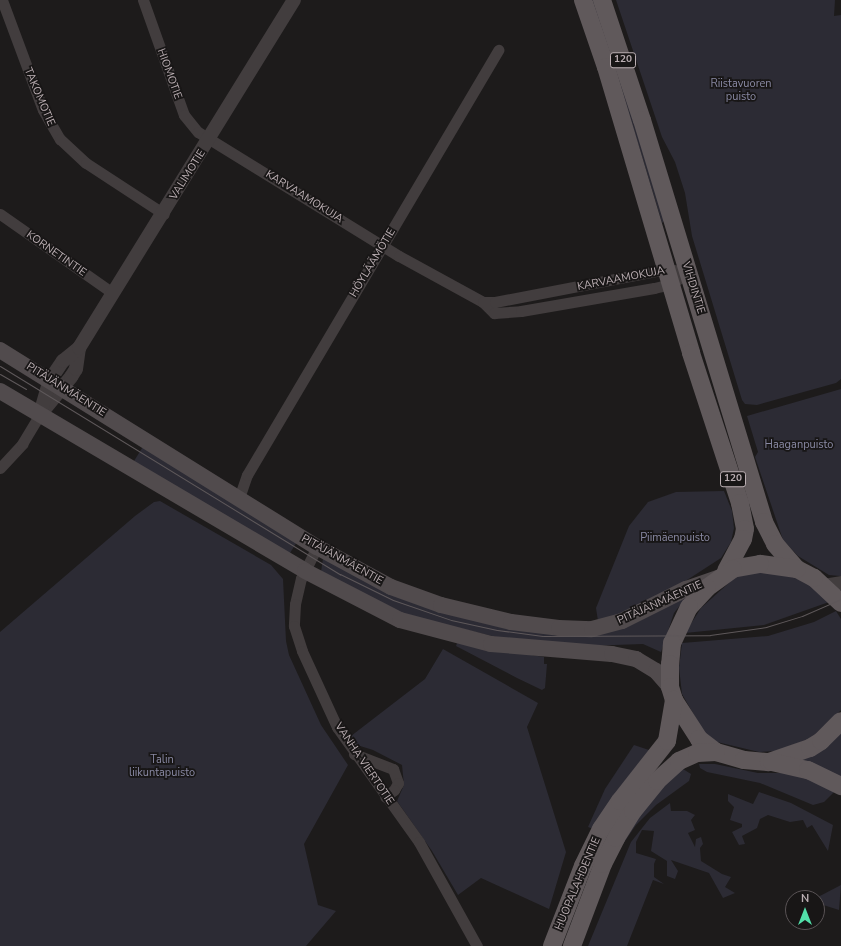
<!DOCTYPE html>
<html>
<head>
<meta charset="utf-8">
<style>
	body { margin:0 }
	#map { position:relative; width:841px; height:946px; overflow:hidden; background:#1d1b1b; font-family:"Nunito Sans",sans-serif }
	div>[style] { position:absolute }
	.green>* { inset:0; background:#2c2b34; transform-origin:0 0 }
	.minor>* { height:11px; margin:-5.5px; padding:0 5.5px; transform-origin:5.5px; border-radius:5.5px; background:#423d3e }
	.tertiary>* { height:14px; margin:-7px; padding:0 7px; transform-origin:7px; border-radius:7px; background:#423d3e }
	.secondary>* { height:16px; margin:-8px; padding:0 8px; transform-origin:8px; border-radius:8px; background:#514b4d }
	.primary>* { height:18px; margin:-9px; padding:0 9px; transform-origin:9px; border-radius:9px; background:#60595b }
	.tram>* { height:1px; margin:-0.5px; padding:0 0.5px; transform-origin:0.5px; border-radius:0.5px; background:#5e585a }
	span { translate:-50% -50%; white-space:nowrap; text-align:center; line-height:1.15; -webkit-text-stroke:3.5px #181616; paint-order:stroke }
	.shield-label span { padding:1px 3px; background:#181616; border:1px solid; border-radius:3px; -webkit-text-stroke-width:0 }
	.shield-label { font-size:10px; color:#bbafb3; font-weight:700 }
	.street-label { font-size:11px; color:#bbafb3 }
	.park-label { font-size:11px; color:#8989a3 }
	.north { position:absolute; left:785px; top:890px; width:40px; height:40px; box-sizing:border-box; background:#181616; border:1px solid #595355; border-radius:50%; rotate:0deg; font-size:11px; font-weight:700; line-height:16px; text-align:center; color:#bbafb3 }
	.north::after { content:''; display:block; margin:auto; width:14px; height:18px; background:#52dfa9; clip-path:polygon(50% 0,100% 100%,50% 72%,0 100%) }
</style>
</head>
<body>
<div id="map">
	<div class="green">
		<div style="clip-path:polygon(589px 0,595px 0,666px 219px,662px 223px,640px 150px)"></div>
		<div style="clip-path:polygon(616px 0,835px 0,834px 16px,841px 15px,841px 379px,836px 383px,757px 405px,745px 404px,742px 400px,692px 236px,685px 193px,675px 162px,662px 137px)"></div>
		<div style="clip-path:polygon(841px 389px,841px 576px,840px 576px,829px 575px,798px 556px,783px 540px,755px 457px,758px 452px,747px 416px)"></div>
		<div style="left:144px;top:445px;width:181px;height:20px;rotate:32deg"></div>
		<div style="clip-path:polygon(724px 491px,732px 511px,734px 528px,731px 542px,721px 558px,650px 604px,598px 621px,596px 608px,629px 526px,648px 502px,676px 492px)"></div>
		<div style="clip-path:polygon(160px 501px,271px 565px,283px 579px,286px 641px,289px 655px,321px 725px,348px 765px,304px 844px,318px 905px,336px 911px,306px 946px,0 946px,0 632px,135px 516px,154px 502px)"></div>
		<div style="clip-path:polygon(323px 558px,374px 583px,589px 634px,688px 595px,674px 613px,661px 652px,643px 644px,585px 646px,526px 644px,396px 613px,321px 572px)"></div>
		<div style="clip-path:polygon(741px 572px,786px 574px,807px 583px,829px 602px,764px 625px,685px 633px,701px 608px)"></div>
		<div style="clip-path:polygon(836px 611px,841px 619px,841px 710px,816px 736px,778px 751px,759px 752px,717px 742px,705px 734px,682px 694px,679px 668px,682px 643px,768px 636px,814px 622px)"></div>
		<div style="clip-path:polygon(457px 643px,544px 657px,544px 664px,547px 664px,545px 688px,542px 690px,517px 678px,456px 646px)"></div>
		<div style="clip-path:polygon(443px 649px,538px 703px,527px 727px,566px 852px,549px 909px,481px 878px,458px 895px,432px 851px,397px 801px,404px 785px,402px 765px,373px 750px,357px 745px,351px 736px,425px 679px)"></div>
		<div style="clip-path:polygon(841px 732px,841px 778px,800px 759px)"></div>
		<div style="clip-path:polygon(634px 745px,652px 751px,593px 829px,588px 827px,605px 789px)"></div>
		<div style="clip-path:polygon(699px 764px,715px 764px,758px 773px,795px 773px,836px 790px,824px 802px,813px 805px,760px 783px,707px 772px,700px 768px)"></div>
		<div style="clip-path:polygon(683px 769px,691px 774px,689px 781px,656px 805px,636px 825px,623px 844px,621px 843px,658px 788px)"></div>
		<div style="clip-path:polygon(759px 792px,791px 803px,833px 825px,828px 851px,812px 825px,807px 828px,803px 820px,790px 822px,768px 815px,760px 819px,757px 828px,742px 836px,745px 844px,739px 845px,732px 832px,742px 827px,742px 824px,730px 820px,734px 807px,728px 801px,728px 794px,753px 804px)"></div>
		<div style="clip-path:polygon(670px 803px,671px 811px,687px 811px,695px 815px,691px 820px,695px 830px,688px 833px,695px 847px,696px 839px,701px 837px,703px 844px,700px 848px,701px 861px,722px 874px,731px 877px,725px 887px,735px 893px,723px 898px,709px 873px,671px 860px,678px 871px,675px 879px,667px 876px,667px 861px,651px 851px,654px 831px,642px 830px,636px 842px,636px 853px,656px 859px,654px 864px,654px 877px,664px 884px,653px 880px,627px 946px,588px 946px,631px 842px,650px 818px)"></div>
		<div style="clip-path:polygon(841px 885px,839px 910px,817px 903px,816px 898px)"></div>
	</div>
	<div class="minor">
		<div style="left:2px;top:0;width:117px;rotate:69.6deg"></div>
		<div style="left:43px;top:110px;width:34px;rotate:60deg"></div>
		<div style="left:60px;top:139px;width:35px;rotate:43deg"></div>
		<div style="left:86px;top:163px;width:93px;rotate:33.2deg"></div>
		<div style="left:143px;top:0;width:122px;rotate:70.4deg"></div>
		<div style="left:184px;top:115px;width:22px;rotate:51deg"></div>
		<div style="left:198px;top:132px;width:236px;rotate:31.7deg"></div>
		<div style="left:399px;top:256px;width:96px;rotate:28.7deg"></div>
		<div style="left:483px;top:302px;width:16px;rotate:45deg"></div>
		<div style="left:494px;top:313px;width:27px;rotate:-4deg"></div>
		<div style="left:521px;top:311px;width:135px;rotate:-9.8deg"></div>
		<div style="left:654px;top:288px;width:17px;rotate:-13deg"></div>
		<div style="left:671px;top:284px;width:21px;rotate:-35deg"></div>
		<div style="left:0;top:214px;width:138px;rotate:35deg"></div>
		<div style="left:483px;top:302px;width:12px"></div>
		<div style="left:495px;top:302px;width:174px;rotate:-10.9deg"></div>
		<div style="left:666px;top:269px;width:22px;rotate:8deg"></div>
		<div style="left:0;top:468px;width:33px;rotate:-47deg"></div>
		<div style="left:22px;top:444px;width:35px;rotate:-59deg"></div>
		<div style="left:239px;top:498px;width:24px;rotate:-71deg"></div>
		<div style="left:247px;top:475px;width:494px;rotate:-59.4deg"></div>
		<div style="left:317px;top:547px;width:35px;rotate:117deg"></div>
		<div style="left:301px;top:578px;width:27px;rotate:103deg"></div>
		<div style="left:295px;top:604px;width:22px;rotate:93deg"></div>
		<div style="left:294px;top:626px;width:26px;rotate:72deg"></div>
		<div style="left:302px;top:651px;width:84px;rotate:65.3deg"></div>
		<div style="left:337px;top:727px;width:141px;rotate:54.5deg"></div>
		<div style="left:419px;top:842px;width:119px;rotate:60.9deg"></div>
		<div style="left:354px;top:754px;width:42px;rotate:21deg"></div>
		<div style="left:393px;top:769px;width:15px;rotate:70deg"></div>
		<div style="left:398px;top:783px;width:8px;rotate:120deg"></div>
		<div style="left:394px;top:790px;width:11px;rotate:142deg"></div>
	</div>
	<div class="tertiary">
		<div style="left:43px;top:411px;width:44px;rotate:-50.5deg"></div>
		<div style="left:71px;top:377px;width:9px;rotate:-58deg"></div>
		<div style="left:76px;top:369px;width:21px;rotate:-82deg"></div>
		<div style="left:40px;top:414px;width:35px;rotate:-74deg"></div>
		<div style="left:50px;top:380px;width:23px;rotate:-56deg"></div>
		<div style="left:63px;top:361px;width:21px;rotate:-39deg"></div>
		<div style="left:79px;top:348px;width:409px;rotate:-58.3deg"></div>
		<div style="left:824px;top:586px;width:17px;rotate:-10deg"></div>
	</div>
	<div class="secondary">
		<div style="left:0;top:350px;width:373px;rotate:31.9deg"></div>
		<div style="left:317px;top:547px;width:84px;rotate:28.4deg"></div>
		<div style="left:391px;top:587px;width:53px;rotate:19.8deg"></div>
		<div style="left:441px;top:605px;width:72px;rotate:13.7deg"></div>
		<div style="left:511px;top:622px;width:48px;rotate:7.1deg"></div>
		<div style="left:559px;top:628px;width:33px;rotate:2deg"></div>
		<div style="left:592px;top:629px;width:31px;rotate:-15deg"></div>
		<div style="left:622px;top:621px;width:72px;rotate:-26.6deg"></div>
		<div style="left:686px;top:589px;width:34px;rotate:-19deg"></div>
		<div style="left:0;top:391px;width:354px;rotate:30.5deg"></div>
		<div style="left:305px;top:571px;width:107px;rotate:27.3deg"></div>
		<div style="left:400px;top:620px;width:94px;rotate:14.8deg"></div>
		<div style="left:491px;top:644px;width:121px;rotate:4.7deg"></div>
		<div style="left:612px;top:654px;width:25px;rotate:12deg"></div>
		<div style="left:636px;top:659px;width:23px;rotate:31deg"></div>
		<div style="left:656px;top:671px;width:21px;rotate:49deg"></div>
	</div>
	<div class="primary">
		<div style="left:583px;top:0;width:71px;rotate:71.1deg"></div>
		<div style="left:606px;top:67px;width:298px;rotate:73.4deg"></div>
		<div style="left:691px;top:353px;width:158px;rotate:71.9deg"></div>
		<div style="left:740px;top:503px;width:26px;rotate:79deg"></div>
		<div style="left:745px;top:529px;width:10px;rotate:101deg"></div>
		<div style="left:743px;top:539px;width:36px;rotate:118deg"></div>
		<div style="left:602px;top:0;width:126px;rotate:71.6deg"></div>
		<div style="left:642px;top:120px;width:420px;rotate:73.1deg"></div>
		<div style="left:764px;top:522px;width:25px;rotate:63deg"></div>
		<div style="left:775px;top:544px;width:33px;rotate:49deg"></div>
		<div style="left:841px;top:603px;width:37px;rotate:-137deg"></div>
		<div style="left:814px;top:578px;width:19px;rotate:-152deg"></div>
		<div style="left:797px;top:569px;width:37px;rotate:-172deg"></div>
		<div style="left:760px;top:564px;width:27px;rotate:170deg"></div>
		<div style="left:733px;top:569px;width:32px;rotate:144deg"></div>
		<div style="left:707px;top:588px;width:26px;rotate:133deg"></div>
		<div style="left:689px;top:607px;width:40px;rotate:115deg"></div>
		<div style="left:672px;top:643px;width:21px;rotate:95deg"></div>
		<div style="left:670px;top:664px;width:23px;rotate:90deg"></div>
		<div style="left:670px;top:687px;width:14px;rotate:73deg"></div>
		<div style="left:674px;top:700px;width:46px;rotate:57.3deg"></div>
		<div style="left:699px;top:739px;width:21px;rotate:37deg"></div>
		<div style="left:716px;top:752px;width:29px;rotate:16deg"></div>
		<div style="left:744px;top:760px;width:25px;rotate:5deg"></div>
		<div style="left:769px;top:762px;width:43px;rotate:-18.9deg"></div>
		<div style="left:810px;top:748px;width:13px;rotate:-32deg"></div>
		<div style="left:821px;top:741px;width:28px;rotate:-45deg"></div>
		<div style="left:772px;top:762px;width:37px;rotate:13deg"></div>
		<div style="left:808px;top:770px;width:37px;rotate:26deg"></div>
		<div style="left:552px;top:946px;width:86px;rotate:-68.8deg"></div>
		<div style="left:583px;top:866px;width:41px;rotate:-64.1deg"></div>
		<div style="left:601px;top:829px;width:34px;rotate:-56deg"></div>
		<div style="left:620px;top:801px;width:76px;rotate:-51.9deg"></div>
		<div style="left:667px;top:741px;width:42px;rotate:-80.3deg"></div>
		<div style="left:572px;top:946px;width:88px;rotate:-69.3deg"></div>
		<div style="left:603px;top:864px;width:29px;rotate:-63deg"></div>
		<div style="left:616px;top:838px;width:32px;rotate:-58deg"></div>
		<div style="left:633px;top:811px;width:38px;rotate:-51deg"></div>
		<div style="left:657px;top:781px;width:30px;rotate:-42deg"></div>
		<div style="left:679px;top:761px;width:20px;rotate:-24deg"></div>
		<div style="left:697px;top:753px;width:19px;rotate:-3deg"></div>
	</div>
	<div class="tram">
		<div style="left:0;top:366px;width:399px;rotate:31.5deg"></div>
		<div style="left:340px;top:574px;width:59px;rotate:26.1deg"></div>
		<div style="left:393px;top:600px;width:61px;rotate:19deg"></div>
		<div style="left:451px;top:620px;width:47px;rotate:12.3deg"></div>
		<div style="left:497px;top:630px;width:46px;rotate:7.4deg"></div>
		<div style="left:543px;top:636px;width:167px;rotate:-0.3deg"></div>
		<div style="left:710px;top:635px;width:57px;rotate:-8.1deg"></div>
		<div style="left:766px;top:627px;width:38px;rotate:-17deg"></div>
		<div style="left:802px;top:616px;width:43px;rotate:-23.6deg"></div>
		<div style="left:0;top:374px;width:30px;rotate:30deg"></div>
	</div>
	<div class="shield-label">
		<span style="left:623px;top:60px">120</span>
		<span style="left:733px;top:479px">120</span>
	</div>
	<div class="street-label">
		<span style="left:169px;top:74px;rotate:70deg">HIOMOTIE</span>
		<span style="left:39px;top:97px;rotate:67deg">TAKOMOTIE</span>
		<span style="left:188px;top:175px;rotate:-58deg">VALIMOTIE</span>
		<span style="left:304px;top:197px;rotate:32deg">KARVAAMOKUJA</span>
		<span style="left:56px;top:254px;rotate:35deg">KORNETINTIE</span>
		<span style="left:373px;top:263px;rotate:-59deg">HÖYLÄÄMÖTIE</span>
		<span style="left:621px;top:279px;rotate:-11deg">KARVAAMOKUJA</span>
		<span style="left:693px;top:288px;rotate:73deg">VIHDINTIE</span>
		<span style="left:66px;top:390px;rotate:32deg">PITÄJÄNMÄENTIE</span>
		<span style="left:342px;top:560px;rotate:29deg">PITÄJÄNMÄENTIE</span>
		<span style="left:660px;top:603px;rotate:-24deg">PITÄJÄNMÄENTIE</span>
		<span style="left:364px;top:764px;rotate:56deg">VANHA VIERTOTIE</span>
		<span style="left:578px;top:884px;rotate:-67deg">HUOPALAHDENTIE</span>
	</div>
	<div class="park-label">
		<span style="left:741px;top:91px">Riistavuoren<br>puisto</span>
		<span style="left:799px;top:445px">Haaganpuisto</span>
		<span style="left:675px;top:538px">Piimäenpuisto</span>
		<span style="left:162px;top:767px">Talin<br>liikuntapuisto</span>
	</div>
	<div class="north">N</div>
</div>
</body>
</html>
